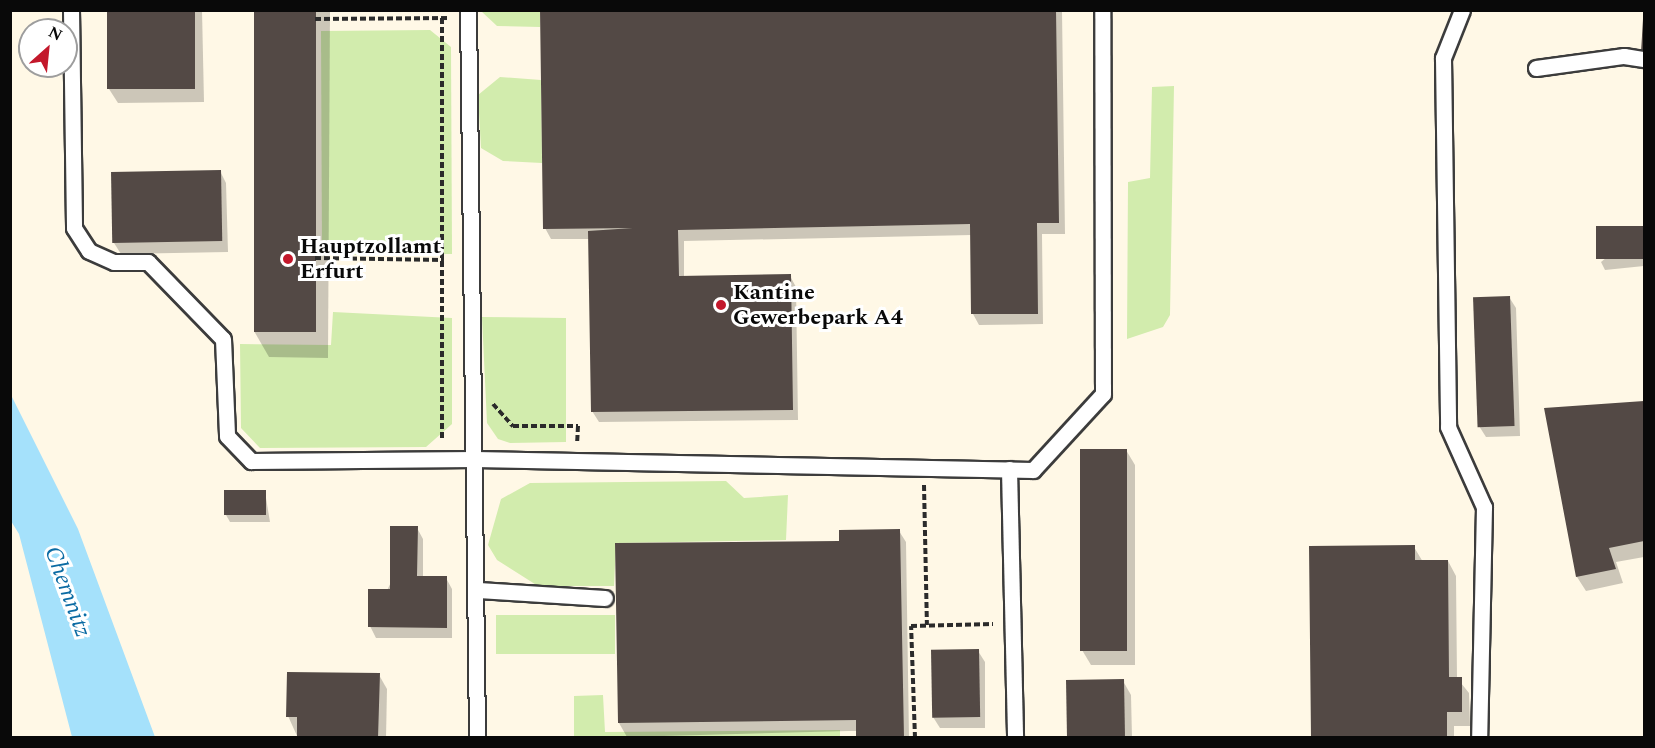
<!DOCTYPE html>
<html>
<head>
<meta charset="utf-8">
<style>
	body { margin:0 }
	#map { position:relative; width:1655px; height:748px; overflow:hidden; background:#fff8e6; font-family:Spectral,serif }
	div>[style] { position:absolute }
	.green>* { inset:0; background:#d2ecad; transform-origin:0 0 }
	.water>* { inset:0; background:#a5e1fb }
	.shadow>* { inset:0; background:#0003 }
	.building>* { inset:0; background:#534945; transform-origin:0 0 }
	.path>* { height:4px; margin-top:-2px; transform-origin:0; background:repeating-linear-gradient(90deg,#2b2b2b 0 6px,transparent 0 9px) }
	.roads { filter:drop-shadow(2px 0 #3c3c3c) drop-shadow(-2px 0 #3c3c3c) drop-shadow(0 2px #3c3c3c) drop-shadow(0 -2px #3c3c3c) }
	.service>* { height:15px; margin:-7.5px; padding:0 7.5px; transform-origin:7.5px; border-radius:7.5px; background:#fff }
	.dots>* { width:16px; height:16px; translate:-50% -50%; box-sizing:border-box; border:3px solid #fff; border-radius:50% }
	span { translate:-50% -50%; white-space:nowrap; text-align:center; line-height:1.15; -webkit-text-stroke:6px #fff; paint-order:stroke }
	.poi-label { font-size:22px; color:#090909; font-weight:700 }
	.left { translate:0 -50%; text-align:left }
	.water-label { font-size:24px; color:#0b6ba3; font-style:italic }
	.frame { position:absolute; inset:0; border:12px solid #090909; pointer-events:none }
	.north { position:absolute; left:18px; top:18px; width:60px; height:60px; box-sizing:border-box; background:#fff; border:2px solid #9d9d9d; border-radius:50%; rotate:27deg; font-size:16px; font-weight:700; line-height:24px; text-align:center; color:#090909 }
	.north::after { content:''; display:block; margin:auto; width:21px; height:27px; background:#c3182b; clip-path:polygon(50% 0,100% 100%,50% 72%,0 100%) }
</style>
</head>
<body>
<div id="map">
	<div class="green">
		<div style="clip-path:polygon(481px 11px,540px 11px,540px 27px,497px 26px)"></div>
		<div style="clip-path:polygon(430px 30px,451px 47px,452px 254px,322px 255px,321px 31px)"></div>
		<div style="clip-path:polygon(500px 77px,541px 80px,542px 163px,503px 161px,481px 148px,478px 95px)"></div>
		<div style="clip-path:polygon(1174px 86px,1170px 315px,1163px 327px,1127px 339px,1128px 182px,1150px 178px,1152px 87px)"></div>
		<div style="clip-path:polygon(333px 312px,452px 318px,452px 424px,426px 447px,260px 448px,241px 428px,240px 344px,331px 345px)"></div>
		<div style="clip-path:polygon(482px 317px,566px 318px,566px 442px,510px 443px,498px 439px,487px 423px)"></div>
		<div style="clip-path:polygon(726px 481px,744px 498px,788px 495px,786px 540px,616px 543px,614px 586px,538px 586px,497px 560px,488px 545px,501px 499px,530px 483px)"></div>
		<div style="left:496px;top:615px;width:119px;height:39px"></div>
		<div style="clip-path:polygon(603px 695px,605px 732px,840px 730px,840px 737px,574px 737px,574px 696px)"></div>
	</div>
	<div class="water">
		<div style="clip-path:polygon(10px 393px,78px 529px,155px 737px,72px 737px,19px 534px,11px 521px)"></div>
	</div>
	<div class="shadow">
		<div style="clip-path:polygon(108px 10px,202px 10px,204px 102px,118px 103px,109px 89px)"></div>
		<div style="clip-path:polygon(256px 10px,330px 10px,328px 358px,269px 357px,254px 331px)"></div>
		<div style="clip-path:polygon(542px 10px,1062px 10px,1065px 234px,1042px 234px,1043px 324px,979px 325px,973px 314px,972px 235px,684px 241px,684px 277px,790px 276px,796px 287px,798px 420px,599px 422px,592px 411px,590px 239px,551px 239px,545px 228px)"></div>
		<div style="clip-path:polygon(220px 171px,226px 183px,228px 252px,121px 254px,114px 243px)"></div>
		<div style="clip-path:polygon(1644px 227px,1644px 266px,1605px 270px,1601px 262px)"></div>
		<div style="clip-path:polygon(1509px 297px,1516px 308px,1520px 436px,1486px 437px,1479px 426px)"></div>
		<div style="clip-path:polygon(1644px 403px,1644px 557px,1616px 562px,1623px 583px,1586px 591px,1577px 577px,1546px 410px)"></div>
		<div style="clip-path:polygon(1126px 450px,1135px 465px,1135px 665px,1091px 665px,1082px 650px)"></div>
		<div style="clip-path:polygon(265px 492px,270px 522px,230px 522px,226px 515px)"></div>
		<div style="clip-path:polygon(417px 528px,423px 539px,423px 578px,446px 578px,452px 589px,452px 638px,376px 638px,370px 626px)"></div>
		<div style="clip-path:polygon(899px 531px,906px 542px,909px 738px,858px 738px,858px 731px,849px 731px,627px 737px,619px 723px,838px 542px)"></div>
		<div style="clip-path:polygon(1414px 547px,1423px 562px,1448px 561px,1456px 576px,1457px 678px,1469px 693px,1470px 726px,1454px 726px,1454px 738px,1313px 738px)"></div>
		<div style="clip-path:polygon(978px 651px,985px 662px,985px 728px,940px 728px,933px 717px)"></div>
		<div style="clip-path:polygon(379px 675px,387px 689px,386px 738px,298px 738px,288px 716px)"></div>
		<div style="clip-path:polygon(1123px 681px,1131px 695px,1132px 738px,1069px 738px)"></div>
	</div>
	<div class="building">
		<div style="left:107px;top:10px;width:88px;height:79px"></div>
		<div style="left:254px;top:10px;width:62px;height:322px"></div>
		<div style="clip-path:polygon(540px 10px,1056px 10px,1059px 223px,1037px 223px,1038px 314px,971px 314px,970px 224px,678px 230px,679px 276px,791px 274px,793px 410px,591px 412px,588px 231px,633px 228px,543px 229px)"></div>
		<div style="clip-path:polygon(1643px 19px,1644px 19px,1644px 52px,1641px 52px)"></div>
		<div style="left:221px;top:170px;width:71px;height:110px;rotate:89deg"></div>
		<div style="left:1644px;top:226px;width:33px;height:48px;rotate:90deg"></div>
		<div style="left:1510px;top:296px;width:130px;height:37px;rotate:88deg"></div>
		<div style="clip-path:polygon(1644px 401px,1644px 541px,1609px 548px,1616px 569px,1576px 577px,1544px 408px)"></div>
		<div style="left:1080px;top:449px;width:47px;height:202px"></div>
		<div style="left:266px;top:490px;width:25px;height:42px;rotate:90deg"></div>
		<div style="clip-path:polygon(390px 526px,418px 526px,417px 576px,447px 576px,447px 628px,368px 627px,368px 589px,390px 589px)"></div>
		<div style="clip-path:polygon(900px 529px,904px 738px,856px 738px,856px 720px,618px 723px,615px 543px,839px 541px,839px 530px)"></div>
		<div style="clip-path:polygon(1415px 545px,1415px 560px,1448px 560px,1449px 677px,1462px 677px,1462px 712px,1447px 712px,1447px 738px,1311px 738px,1309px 546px)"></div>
		<div style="left:979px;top:649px;width:68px;height:48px;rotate:89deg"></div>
		<div style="clip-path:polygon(287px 672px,380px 673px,378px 738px,297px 738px,297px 717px,286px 717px)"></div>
		<div style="left:1124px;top:679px;width:59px;height:58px;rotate:89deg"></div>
	</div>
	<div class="path">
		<div style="left:442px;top:18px;width:422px;rotate:90deg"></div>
		<div style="left:315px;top:19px;width:135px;rotate:-0.4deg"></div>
		<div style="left:315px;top:258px;width:129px;rotate:0.9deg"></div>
		<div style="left:493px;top:404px;width:30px;rotate:48deg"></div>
		<div style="left:513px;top:426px;width:65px"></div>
		<div style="left:578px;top:426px;width:17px;rotate:93deg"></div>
		<div style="left:924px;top:485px;width:140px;rotate:88.8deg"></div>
		<div style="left:915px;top:738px;width:112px;rotate:-92deg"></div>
		<div style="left:911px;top:626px;width:82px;rotate:-1.4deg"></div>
	</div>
	<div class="roads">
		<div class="service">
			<div style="left:71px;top:10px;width:218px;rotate:89.2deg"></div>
			<div style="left:74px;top:228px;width:27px;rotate:57deg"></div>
			<div style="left:89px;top:251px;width:27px;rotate:24deg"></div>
			<div style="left:114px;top:262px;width:34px"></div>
			<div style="left:148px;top:262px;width:107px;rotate:45.8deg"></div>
			<div style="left:223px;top:339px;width:97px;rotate:87.6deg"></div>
			<div style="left:227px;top:436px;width:35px;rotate:46deg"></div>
			<div style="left:251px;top:461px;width:224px;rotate:-0.5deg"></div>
			<div style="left:475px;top:459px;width:558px;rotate:1.13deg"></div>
			<div style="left:1033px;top:470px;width:103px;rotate:-47.4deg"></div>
			<div style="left:1103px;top:394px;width:384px;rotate:-90.1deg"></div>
			<div style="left:468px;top:10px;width:728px;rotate:89.29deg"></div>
			<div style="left:1462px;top:10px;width:52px;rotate:111.6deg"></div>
			<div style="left:1443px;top:58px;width:369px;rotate:89.2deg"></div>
			<div style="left:1448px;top:427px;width:88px;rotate:65.8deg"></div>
			<div style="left:1484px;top:507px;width:231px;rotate:91.2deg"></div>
			<div style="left:1536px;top:68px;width:89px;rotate:-7.8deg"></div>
			<div style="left:1624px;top:56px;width:20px;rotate:9deg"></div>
			<div style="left:1009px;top:469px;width:269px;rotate:88.7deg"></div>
			<div style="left:478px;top:590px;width:127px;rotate:3.6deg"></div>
		</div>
	</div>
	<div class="dots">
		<div style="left:288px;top:259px;background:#c3182b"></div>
		<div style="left:721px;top:305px;background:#c3182b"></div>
	</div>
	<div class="poi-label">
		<span class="left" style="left:300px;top:259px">Hauptzollamt<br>Erfurt</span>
		<span class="left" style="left:733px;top:305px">Kantine<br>Gewerbepark A4</span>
	</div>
	<div class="water-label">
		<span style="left:67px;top:592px;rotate:70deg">Chemnitz</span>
	</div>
	<div class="frame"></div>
	<div class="north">N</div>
</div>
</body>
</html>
